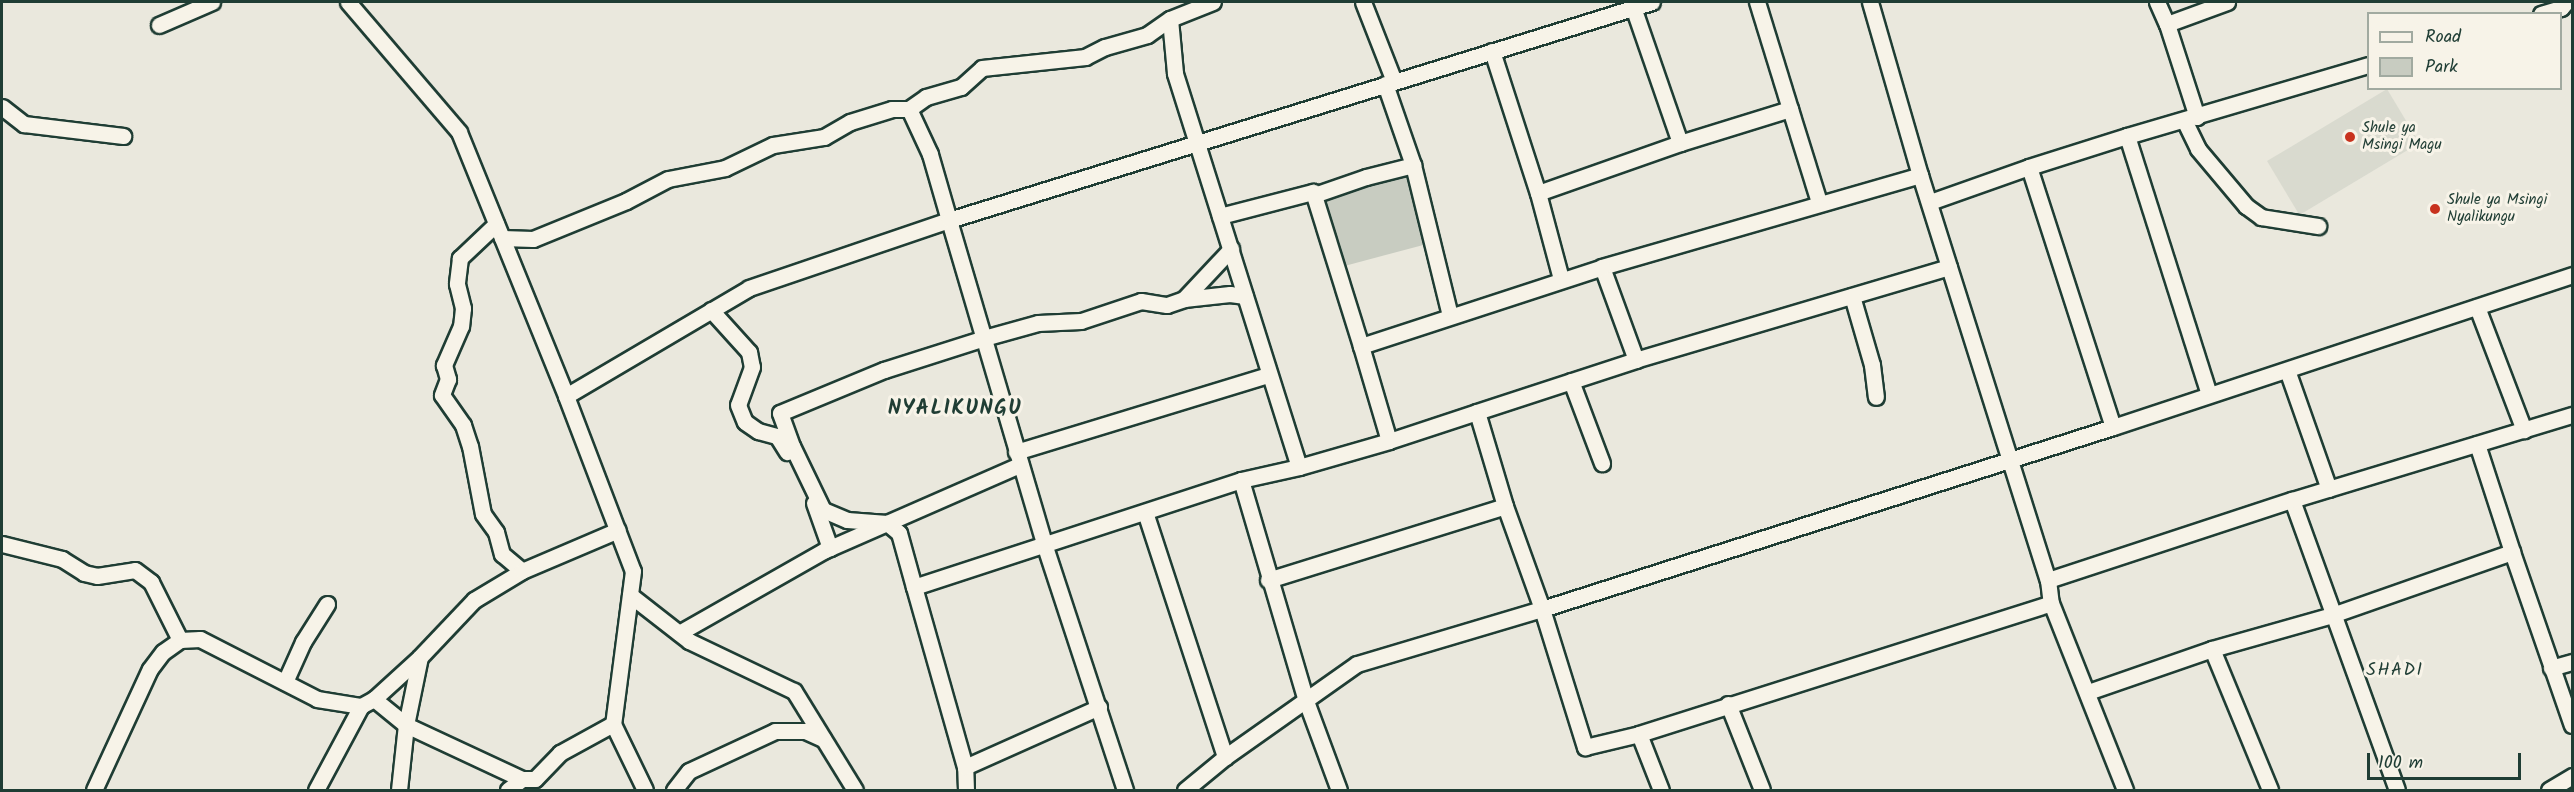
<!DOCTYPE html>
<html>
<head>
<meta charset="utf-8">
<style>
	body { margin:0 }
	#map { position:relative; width:2574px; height:792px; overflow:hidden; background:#eae8dd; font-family:Kalam,sans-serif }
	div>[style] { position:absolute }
	.built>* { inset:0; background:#d9dacf; transform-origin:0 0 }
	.green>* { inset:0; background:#c8ccc1; transform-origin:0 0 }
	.roads { filter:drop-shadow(2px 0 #1f3d34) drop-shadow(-2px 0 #1f3d34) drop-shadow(0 2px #1f3d34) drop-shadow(0 -2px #1f3d34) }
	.minor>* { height:15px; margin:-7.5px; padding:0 7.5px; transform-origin:7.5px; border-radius:7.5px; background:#f7f3e8 }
	.dots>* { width:16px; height:16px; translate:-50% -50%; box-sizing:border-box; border:3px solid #f7f3e8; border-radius:50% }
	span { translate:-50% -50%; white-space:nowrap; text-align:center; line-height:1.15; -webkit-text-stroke:6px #f7f3e8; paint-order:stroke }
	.poi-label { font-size:15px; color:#1f3d34 }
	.left { translate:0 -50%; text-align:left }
	.quarter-label { font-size:18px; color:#1f3d34; letter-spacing:1.5px }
	.district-label { font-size:21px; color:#1f3d34; font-weight:700; letter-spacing:1.5px }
	.frame { position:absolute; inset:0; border:3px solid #1f3d34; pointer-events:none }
	.legend { position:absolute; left:2367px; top:12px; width:195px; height:78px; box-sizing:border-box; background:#f7f3e8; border:2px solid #a1aaa0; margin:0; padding:8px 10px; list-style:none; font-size:18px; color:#1f3d34 }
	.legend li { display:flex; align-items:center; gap:12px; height:30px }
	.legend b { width:30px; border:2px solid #a1aaa0 }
	.scale { position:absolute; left:2367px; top:753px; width:154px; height:27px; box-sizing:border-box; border:3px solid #1f3d34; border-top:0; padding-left:8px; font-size:18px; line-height:21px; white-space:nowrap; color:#1f3d34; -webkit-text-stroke:4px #f7f3e8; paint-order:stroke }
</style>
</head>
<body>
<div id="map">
	<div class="built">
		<div style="left:2387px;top:89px;width:63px;height:140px;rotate:59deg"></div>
	</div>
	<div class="green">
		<div style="left:1409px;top:169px;width:77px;height:98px;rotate:75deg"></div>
	</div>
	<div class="roads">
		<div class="minor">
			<div style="left:348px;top:2px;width:171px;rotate:49.5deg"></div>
			<div style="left:459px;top:132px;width:285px;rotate:67.9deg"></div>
			<div style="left:566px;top:396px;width:187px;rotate:69.1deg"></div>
			<div style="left:633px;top:571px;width:154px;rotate:97.4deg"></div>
			<div style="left:613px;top:724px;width:73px;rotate:64.1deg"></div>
			<div style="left:1363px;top:2px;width:85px;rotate:68.6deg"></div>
			<div style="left:1870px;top:2px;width:180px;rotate:73.9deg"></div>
			<div style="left:1920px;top:175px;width:425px;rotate:72.5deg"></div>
			<div style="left:2048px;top:580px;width:23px;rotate:83deg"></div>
			<div style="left:2051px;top:603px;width:201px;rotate:68.4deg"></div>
			<div style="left:2157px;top:2px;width:24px;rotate:66deg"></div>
			<div style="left:1633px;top:7px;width:144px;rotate:70.9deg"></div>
			<div style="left:2541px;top:14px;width:21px;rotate:-17deg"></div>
			<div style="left:2561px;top:8px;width:8px;rotate:-50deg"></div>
			<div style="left:159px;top:25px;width:58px;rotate:-23.5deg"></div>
			<div style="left:1492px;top:51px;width:149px;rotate:72.1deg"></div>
			<div style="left:1538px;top:193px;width:89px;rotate:75deg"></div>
			<div style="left:1385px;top:84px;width:86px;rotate:70.9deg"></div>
			<div style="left:1413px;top:165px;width:155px;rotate:76.2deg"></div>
			<div style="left:2px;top:107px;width:28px;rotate:38deg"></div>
			<div style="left:24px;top:124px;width:100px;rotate:6.9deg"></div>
			<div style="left:1790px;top:109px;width:97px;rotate:72.7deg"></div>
			<div style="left:2197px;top:117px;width:98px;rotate:-107.9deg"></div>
			<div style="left:2167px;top:24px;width:64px;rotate:-20.1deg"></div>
			<div style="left:2184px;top:120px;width:32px;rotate:64deg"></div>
			<div style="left:2198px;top:149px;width:75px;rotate:49.9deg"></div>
			<div style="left:2246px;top:206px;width:19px;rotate:36deg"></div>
			<div style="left:2261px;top:217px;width:58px;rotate:9deg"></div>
			<div style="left:2127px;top:136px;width:251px;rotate:-16.4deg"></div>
			<div style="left:2029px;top:167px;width:103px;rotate:-17.6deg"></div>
			<div style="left:2127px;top:136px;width:271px;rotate:72.4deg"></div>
			<div style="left:1538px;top:193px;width:151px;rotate:-19.4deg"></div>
			<div style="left:1680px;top:143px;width:115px;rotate:-17.2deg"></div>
			<div style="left:1790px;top:109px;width:112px;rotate:-107.1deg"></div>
			<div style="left:1314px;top:195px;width:55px;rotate:-19.1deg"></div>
			<div style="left:1366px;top:177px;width:49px;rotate:-14.3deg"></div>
			<div style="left:1930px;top:202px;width:105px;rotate:-19.5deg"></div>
			<div style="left:2029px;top:167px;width:273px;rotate:72.1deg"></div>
			<div style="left:1220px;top:216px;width:96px;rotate:-14.5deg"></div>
			<div style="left:1313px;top:192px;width:161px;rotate:72.7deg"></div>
			<div style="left:496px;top:224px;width:50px;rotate:136.6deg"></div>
			<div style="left:460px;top:258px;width:26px;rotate:97deg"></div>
			<div style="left:457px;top:284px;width:25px;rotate:76deg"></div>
			<div style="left:463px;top:308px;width:18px;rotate:96deg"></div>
			<div style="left:461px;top:326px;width:43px;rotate:113.6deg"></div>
			<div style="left:444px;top:365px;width:15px;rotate:74deg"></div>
			<div style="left:448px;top:379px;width:17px;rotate:111deg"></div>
			<div style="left:442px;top:395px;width:37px;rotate:55deg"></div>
			<div style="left:463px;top:425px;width:22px;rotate:72deg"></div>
			<div style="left:470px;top:446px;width:69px;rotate:79.2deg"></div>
			<div style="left:483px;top:514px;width:22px;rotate:54deg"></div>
			<div style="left:496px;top:532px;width:23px;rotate:75deg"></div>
			<div style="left:502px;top:554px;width:26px;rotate:40deg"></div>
			<div style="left:502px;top:238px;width:31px;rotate:2deg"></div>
			<div style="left:533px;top:239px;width:100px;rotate:-22.2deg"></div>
			<div style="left:626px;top:201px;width:47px;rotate:-27.6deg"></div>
			<div style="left:668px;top:179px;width:58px;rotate:-10.9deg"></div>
			<div style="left:725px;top:168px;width:53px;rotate:-25.6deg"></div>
			<div style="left:773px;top:145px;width:52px;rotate:-8.9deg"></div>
			<div style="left:824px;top:137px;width:30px;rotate:-30deg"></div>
			<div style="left:850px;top:122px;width:44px;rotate:-17.2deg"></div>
			<div style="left:892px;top:109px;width:17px"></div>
			<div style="left:909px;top:109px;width:21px;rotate:-35deg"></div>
			<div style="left:926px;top:97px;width:36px;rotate:-16deg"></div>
			<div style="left:961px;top:87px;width:28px;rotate:-42deg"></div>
			<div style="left:982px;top:68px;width:104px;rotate:-6.1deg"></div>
			<div style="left:1085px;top:57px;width:22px;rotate:-27deg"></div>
			<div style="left:1105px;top:47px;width:44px;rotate:-15.9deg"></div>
			<div style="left:1147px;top:35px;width:28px;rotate:-35deg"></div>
			<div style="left:1170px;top:19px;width:46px;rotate:-21.6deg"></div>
			<div style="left:1949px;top:267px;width:327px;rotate:163.5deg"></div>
			<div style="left:1636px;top:360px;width:167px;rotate:161.9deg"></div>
			<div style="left:1477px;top:412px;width:98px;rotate:73.4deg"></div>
			<div style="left:1505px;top:506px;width:109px;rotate:70.2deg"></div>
			<div style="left:1542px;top:609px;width:145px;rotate:72.7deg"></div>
			<div style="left:1585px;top:747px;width:56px;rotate:-13.5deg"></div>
			<div style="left:1639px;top:734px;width:432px;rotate:-17.6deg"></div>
			<div style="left:1852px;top:296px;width:72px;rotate:73.8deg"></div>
			<div style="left:1872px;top:365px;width:32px;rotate:83deg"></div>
			<div style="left:1184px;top:299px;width:46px;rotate:-6.2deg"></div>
			<div style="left:1230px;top:294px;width:15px;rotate:8deg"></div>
			<div style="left:2477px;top:307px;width:132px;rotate:69.1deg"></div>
			<div style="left:711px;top:310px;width:57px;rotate:47.9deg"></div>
			<div style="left:749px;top:352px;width:15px;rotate:79deg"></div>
			<div style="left:752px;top:367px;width:40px;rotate:110.2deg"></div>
			<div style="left:738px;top:405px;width:18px;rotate:68deg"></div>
			<div style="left:745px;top:422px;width:16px;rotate:35deg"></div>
			<div style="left:758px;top:431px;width:20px;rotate:15deg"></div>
			<div style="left:777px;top:436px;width:19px;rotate:58deg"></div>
			<div style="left:1636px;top:360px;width:99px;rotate:-110.1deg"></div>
			<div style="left:1602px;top:267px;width:331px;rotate:-16.1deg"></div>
			<div style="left:2287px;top:370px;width:126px;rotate:70.6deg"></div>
			<div style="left:1571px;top:381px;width:88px;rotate:69.3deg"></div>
			<div style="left:566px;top:396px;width:212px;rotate:-30.5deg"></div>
			<div style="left:749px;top:288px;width:211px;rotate:-18.8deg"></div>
			<div style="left:949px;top:220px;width:69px;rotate:-106.1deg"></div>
			<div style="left:930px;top:154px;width:50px;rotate:-115deg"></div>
			<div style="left:1389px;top:441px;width:93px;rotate:-18.2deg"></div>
			<div style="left:2477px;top:444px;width:114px;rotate:72deg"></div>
			<div style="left:1016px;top:452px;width:264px;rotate:-17deg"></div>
			<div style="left:1299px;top:467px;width:94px;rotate:-16.1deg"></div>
			<div style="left:1389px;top:441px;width:99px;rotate:-106.4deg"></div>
			<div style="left:1361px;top:346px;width:254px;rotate:-18.1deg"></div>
			<div style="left:1241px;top:480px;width:230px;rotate:73.6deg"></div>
			<div style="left:1306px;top:701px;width:95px;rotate:69.7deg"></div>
			<div style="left:2292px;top:500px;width:308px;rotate:70.1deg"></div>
			<div style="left:814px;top:503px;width:48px;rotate:70.4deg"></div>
			<div style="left:1145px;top:512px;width:258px;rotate:71.9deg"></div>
			<div style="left:2px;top:544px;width:62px;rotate:14deg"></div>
			<div style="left:62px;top:559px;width:26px;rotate:32deg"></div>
			<div style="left:84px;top:573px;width:13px;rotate:13deg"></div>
			<div style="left:97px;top:576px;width:38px;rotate:-9deg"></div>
			<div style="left:135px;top:570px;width:20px;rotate:37deg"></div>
			<div style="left:151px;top:582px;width:65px;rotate:63.4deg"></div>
			<div style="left:1268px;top:580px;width:248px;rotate:-17.3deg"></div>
			<div style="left:2048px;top:580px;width:257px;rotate:-18.2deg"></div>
			<div style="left:2292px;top:500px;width:293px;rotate:-16.9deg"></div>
			<div style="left:914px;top:587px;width:56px;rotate:-105.5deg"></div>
			<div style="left:899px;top:533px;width:16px;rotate:-140deg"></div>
			<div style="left:887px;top:523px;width:40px;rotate:-175.7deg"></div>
			<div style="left:847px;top:520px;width:26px;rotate:-157deg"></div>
			<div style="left:823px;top:510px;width:71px;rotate:-115.8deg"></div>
			<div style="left:792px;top:446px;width:35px;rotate:-110deg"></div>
			<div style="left:780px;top:413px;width:113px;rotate:-22.5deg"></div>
			<div style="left:884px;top:370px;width:105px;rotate:-17.7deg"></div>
			<div style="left:984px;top:338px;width:56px;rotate:-15.5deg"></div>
			<div style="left:1038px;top:323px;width:43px;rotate:-2.7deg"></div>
			<div style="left:1081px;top:321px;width:63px;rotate:-18.4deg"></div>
			<div style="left:1141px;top:301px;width:26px;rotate:9deg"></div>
			<div style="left:1167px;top:305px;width:18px;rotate:-19deg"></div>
			<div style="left:1184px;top:299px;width:69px;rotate:-46.8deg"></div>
			<div style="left:630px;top:595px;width:75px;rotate:37.9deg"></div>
			<div style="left:689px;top:641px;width:116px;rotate:25.5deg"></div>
			<div style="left:794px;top:691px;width:116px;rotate:58.4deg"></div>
			<div style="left:679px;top:633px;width:168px;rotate:-29.6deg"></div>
			<div style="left:825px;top:550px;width:213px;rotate:-23.6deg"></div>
			<div style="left:2212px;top:649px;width:152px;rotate:67.6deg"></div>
			<div style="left:2551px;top:668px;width:22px;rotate:-16deg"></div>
			<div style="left:285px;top:682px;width:44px;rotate:-65.8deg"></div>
			<div style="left:303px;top:642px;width:45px;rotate:-57.7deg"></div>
			<div style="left:2088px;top:692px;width:131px;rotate:-19.1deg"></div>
			<div style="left:2212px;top:649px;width:125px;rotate:-15.8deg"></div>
			<div style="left:2332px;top:615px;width:191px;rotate:-19.3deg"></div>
			<div style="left:2512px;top:552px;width:183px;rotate:70.9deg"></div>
			<div style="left:374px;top:699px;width:41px;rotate:39.1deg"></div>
			<div style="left:406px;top:725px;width:128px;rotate:25deg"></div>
			<div style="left:522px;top:779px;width:13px"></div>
			<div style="left:535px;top:779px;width:36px;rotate:-46deg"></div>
			<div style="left:560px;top:753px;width:60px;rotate:-28.7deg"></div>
			<div style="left:1728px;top:704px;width:92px;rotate:68.4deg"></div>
			<div style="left:1639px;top:734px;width:60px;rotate:68.6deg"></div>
			<div style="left:965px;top:767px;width:147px;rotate:-24.1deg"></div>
			<div style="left:94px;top:790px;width:133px;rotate:-65.2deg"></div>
			<div style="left:150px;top:669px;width:21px;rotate:-53deg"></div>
			<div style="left:163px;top:652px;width:21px;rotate:-35deg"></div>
			<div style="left:180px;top:640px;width:20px;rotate:-3deg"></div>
			<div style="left:200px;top:639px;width:131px;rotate:27.1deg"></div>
			<div style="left:317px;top:699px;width:45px;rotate:9deg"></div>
			<div style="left:361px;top:706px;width:15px;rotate:-28deg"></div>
			<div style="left:374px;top:699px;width:62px;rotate:-42.4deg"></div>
			<div style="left:420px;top:657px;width:79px;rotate:-46.5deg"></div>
			<div style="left:474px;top:600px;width:56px;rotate:-31.1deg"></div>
			<div style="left:522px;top:571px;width:104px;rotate:-23.1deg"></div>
			<div style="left:316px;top:790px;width:95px;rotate:-61.8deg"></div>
			<div style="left:399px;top:790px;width:65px;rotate:-83.9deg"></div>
			<div style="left:406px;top:725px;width:69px;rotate:-78.4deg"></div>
			<div style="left:508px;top:790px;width:18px;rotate:-38deg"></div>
			<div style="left:674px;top:790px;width:24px;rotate:-52deg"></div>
			<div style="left:689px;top:771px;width:95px;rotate:-24.9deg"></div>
			<div style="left:775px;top:731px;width:30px"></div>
			<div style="left:805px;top:731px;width:20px;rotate:24deg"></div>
			<div style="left:966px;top:790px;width:23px;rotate:-92deg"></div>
			<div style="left:965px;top:767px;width:187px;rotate:-105.8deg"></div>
			<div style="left:914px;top:587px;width:344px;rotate:-18.1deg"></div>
			<div style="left:1241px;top:480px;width:59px;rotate:-12.6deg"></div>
			<div style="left:1299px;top:467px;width:413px;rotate:-107.5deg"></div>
			<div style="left:1175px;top:73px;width:54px;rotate:-95.3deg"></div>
			<div style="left:1125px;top:790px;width:260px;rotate:-108.2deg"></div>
			<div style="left:1044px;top:543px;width:337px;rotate:-106.4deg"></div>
			<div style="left:949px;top:220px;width:736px;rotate:-17.23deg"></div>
			<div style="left:1185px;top:790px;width:52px;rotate:-39.5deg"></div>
			<div style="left:1225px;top:757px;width:161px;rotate:-35.2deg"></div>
			<div style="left:1357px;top:664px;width:193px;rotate:-16.6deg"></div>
			<div style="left:1542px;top:609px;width:599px;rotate:-17.68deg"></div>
			<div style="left:2113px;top:427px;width:484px;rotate:-18.3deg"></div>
			<div style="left:2549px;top:790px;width:27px;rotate:-31deg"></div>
		</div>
	</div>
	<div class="dots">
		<div style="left:2350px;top:137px;background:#c8321e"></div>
		<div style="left:2435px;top:209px;background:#c8321e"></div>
	</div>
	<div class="poi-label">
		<span class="left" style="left:2362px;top:137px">Shule ya<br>Msingi Magu</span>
		<span class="left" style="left:2447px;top:209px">Shule ya Msingi<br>Nyalikungu</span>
	</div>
	<div class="quarter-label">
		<span style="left:2395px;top:671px">SHADI</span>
	</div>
	<div class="district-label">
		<span style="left:955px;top:409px">NYALIKUNGU</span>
	</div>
	<div class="frame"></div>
	<ul class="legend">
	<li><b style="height:8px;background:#f7f3e8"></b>Road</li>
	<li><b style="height:16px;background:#c8ccc1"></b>Park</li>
	</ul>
	<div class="scale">100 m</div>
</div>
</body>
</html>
